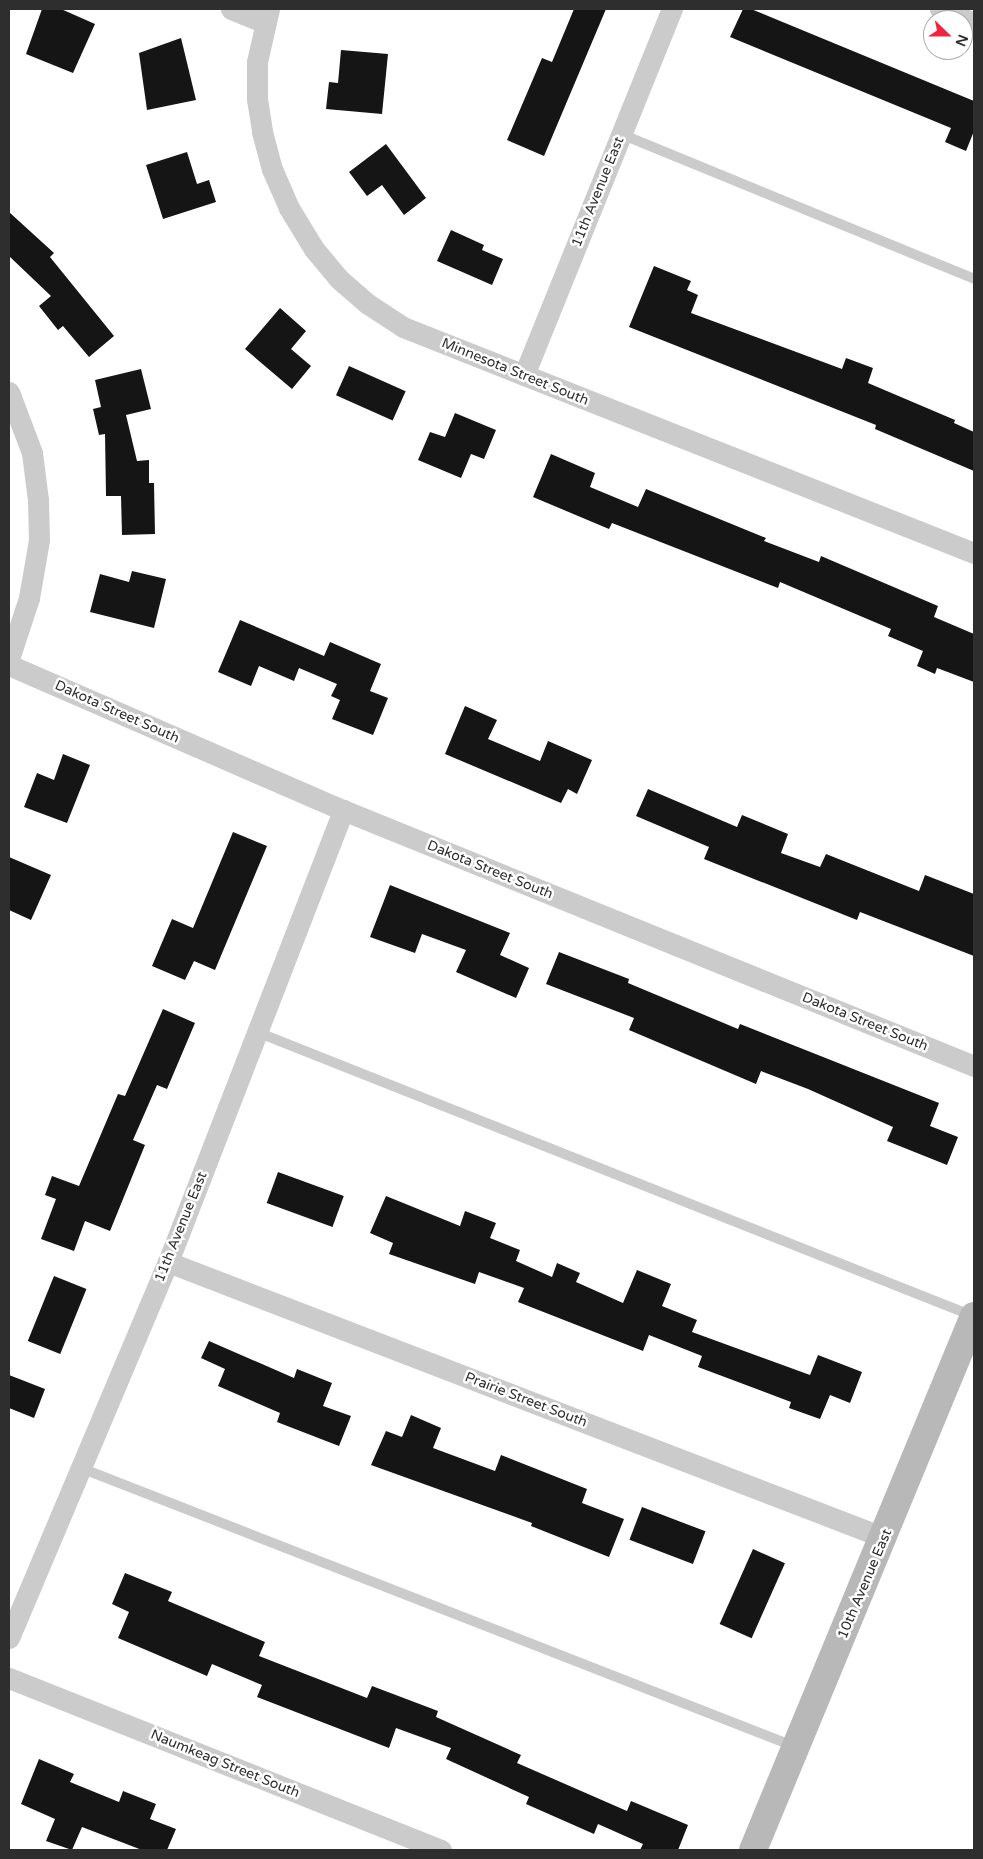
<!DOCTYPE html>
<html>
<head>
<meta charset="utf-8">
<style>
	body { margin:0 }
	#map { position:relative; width:983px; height:1859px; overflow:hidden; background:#fff; font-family:"Varela Round",sans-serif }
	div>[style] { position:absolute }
	.building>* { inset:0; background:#151515; transform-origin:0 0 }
	.lane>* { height:10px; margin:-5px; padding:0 5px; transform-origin:5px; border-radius:5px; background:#cbcbcb }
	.street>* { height:21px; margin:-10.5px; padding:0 10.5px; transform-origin:10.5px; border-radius:10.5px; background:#cbcbcb }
	.secondary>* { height:28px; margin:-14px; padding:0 14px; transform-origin:14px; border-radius:14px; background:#b8b8b8 }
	span { translate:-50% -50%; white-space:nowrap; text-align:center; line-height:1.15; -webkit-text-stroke:5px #fff; paint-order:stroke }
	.street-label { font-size:14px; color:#2e2e2e }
	.frame { position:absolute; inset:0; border:10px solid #2e2e2e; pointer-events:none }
	.north { position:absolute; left:923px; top:10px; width:50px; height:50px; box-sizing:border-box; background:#fff; border:1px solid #ababab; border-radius:50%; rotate:112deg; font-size:14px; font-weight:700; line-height:20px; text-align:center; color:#2e2e2e }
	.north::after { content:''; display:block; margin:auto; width:18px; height:22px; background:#f02440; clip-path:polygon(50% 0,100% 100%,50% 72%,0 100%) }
</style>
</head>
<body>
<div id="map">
	<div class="building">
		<div style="clip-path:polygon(42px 9px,61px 9px,95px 24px,73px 73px,26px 54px)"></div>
		<div style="clip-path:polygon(574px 9px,606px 9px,544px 156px,507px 140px,542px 58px,552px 62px)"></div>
		<div style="clip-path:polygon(743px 9px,751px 9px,974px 101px,974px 131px,966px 151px,945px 142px,951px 128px,730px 37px)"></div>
		<div style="clip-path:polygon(181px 38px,196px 100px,147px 110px,139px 53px)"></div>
		<div style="clip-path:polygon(341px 50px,388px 54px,382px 114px,326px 109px,329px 82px,338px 83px)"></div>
		<div style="clip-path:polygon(386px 144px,426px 198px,404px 215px,382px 185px,367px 196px,349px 172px)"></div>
		<div style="clip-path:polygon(187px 152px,197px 184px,209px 180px,216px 202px,163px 219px,146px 165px)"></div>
		<div style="clip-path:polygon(9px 212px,54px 253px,50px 257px,114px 336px,89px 357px,63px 326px,58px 330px,39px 306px,51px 296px,9px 256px)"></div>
		<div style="clip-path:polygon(451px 230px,484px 245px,482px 250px,503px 259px,492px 285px,437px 261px)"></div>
		<div style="clip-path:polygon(654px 266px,691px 281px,687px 290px,698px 295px,691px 313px,842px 369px,846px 358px,873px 368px,868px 383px,955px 420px,954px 423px,974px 432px,974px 471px,875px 429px,876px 425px,629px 327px)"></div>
		<div style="clip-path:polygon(280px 308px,306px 331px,291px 349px,311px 366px,292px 389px,245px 349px)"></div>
		<div style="left:349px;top:366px;width:62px;height:32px;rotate:24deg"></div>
		<div style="clip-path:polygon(141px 369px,151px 409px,126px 415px,137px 461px,149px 460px,149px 483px,154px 483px,155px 534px,122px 535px,121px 496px,106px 496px,105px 434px,99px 435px,93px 409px,101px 407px,95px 380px)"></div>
		<div style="clip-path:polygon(455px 413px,496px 430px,484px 459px,471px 454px,461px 478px,418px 460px,430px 432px,445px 437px)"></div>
		<div style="clip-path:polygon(551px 454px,595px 473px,590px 487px,638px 507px,646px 489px,766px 538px,764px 541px,819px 562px,821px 556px,938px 606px,934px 617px,974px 634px,974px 682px,937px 668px,935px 674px,917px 666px,923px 651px,888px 636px,891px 629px,780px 582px,778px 588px,612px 523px,609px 529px,533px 497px)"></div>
		<div style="clip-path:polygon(132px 571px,166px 579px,154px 628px,90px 612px,100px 574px,129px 582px)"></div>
		<div style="clip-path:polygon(240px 620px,324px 656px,330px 642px,381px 664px,370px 691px,388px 698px,373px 735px,332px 719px,340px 700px,331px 696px,337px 684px,299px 668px,294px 681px,259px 666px,251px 686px,218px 672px)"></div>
		<div style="clip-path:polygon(465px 706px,497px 720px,488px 739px,540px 761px,548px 741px,592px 760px,577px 794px,568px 789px,561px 803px,445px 754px)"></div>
		<div style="clip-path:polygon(63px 754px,90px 765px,67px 823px,24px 807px,37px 773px,54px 780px)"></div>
		<div style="clip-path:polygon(648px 789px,737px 827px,742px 815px,788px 834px,781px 853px,820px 867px,826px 854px,919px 891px,925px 875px,974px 894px,974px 956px,860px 912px,857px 920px,704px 859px,709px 847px,636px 816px)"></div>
		<div style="clip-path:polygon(233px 832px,267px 846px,215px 970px,194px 961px,185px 980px,152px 966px,172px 919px,193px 928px)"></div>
		<div style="clip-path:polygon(9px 857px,51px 875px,31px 920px,9px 910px)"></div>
		<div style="clip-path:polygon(390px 885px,510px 933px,500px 955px,529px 968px,516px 998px,456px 972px,466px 950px,422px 934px,415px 953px,370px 937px)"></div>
		<div style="clip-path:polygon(559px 952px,629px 979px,628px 983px,738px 1029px,740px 1024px,939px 1103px,930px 1126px,958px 1137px,947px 1165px,887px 1141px,893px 1127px,808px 1089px,761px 1071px,756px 1084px,629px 1030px,634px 1018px,546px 984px)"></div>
		<div style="clip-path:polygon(163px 1009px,195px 1023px,167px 1089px,157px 1085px,133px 1140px,145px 1145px,110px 1231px,85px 1221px,74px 1251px,41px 1239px,56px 1199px,45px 1195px,52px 1176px,79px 1186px,118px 1094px,125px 1096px)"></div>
		<div style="left:278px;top:1172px;width:70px;height:33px;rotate:20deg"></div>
		<div style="clip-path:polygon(386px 1196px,460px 1226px,465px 1211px,496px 1223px,490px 1238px,520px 1250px,516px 1261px,552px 1277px,557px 1263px,580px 1273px,576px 1282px,623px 1303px,637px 1270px,671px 1284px,662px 1306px,697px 1320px,692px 1332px,810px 1375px,818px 1355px,862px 1372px,850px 1403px,830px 1395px,820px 1419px,789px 1408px,791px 1402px,698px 1367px,702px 1356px,649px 1335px,643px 1351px,518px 1302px,524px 1288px,479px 1272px,475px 1284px,389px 1254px,393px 1243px,370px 1233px)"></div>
		<div style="left:54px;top:1276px;width:35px;height:70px;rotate:22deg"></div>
		<div style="clip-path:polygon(209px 1341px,294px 1378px,297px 1369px,332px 1383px,323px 1406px,351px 1416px,339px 1446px,277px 1422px,280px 1413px,218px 1386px,225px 1369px,201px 1358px)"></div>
		<div style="clip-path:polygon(9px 1375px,45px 1389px,34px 1418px,9px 1408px)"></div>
		<div style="clip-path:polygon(411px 1415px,441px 1428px,433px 1448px,495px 1471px,501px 1455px,587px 1489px,582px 1503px,624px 1519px,609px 1557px,531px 1526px,532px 1523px,371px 1465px,386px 1431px,402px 1437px)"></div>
		<div style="left:642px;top:1507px;width:68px;height:35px;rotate:21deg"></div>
		<div style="left:753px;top:1549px;width:35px;height:82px;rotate:24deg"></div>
		<div style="clip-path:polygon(125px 1573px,172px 1592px,168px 1601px,265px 1642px,259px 1656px,367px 1698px,372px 1686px,438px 1711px,436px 1717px,521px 1755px,517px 1763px,627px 1811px,631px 1801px,688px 1825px,678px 1850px,640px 1850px,643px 1844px,598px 1824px,594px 1834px,526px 1804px,529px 1797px,446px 1759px,451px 1748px,396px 1728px,389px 1748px,257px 1697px,262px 1685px,212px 1664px,207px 1676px,118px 1638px,129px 1612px,112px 1604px)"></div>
		<div style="clip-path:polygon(39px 1759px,74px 1774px,70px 1782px,119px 1802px,123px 1791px,156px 1804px,150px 1819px,176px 1829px,167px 1850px,142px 1850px,82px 1827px,72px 1850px,46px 1841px,55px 1819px,21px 1804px)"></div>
	</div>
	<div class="lane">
		<div style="left:621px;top:134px;width:382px;rotate:22.3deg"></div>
		<div style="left:257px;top:1032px;width:770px;rotate:21.64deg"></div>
		<div style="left:81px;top:1468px;width:768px;rotate:21.32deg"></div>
	</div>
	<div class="street">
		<div style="left:231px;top:9px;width:35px;rotate:22deg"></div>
		<div style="left:269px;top:9px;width:54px;rotate:102.8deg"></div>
		<div style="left:257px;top:62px;width:37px;rotate:90deg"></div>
		<div style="left:257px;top:99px;width:33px;rotate:81deg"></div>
		<div style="left:262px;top:132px;width:38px;rotate:75deg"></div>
		<div style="left:272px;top:169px;width:43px;rotate:66.4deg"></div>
		<div style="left:289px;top:208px;width:48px;rotate:58.6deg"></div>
		<div style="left:314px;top:249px;width:39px;rotate:50deg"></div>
		<div style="left:339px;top:279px;width:38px;rotate:41deg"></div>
		<div style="left:368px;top:304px;width:42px;rotate:33.3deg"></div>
		<div style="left:403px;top:327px;width:614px;rotate:21.59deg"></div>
		<div style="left:940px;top:9px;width:37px;rotate:22deg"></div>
		<div style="left:524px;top:375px;width:395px;rotate:-68deg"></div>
		<div style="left:9px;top:392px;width:65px;rotate:69.3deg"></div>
		<div style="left:32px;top:453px;width:47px;rotate:82.7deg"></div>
		<div style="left:38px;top:500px;width:40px;rotate:88.6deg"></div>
		<div style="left:39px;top:540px;width:59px;rotate:99.8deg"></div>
		<div style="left:29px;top:598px;width:64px;rotate:108.2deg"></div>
		<div style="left:9px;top:665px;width:364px;rotate:23.5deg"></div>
		<div style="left:343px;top:810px;width:681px;rotate:22.08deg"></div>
		<div style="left:168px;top:1262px;width:768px;rotate:21.05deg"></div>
		<div style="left:9px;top:1638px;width:408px;rotate:-67.1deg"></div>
		<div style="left:168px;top:1262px;width:485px;rotate:-68.8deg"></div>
		<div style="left:9px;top:1678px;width:465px;rotate:21.7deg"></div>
	</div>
	<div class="secondary">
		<div style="left:753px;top:1850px;width:578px;rotate:-67.52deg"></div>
	</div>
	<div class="street-label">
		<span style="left:598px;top:192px;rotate:-68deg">11th Avenue East</span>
		<span style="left:515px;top:372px;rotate:22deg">Minnesota Street South</span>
		<span style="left:117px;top:712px;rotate:24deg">Dakota Street South</span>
		<span style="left:490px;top:870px;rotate:22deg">Dakota Street South</span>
		<span style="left:865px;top:1022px;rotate:22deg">Dakota Street South</span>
		<span style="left:181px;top:1227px;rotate:-68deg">11th Avenue East</span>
		<span style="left:526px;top:1400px;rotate:21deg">Prairie Street South</span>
		<span style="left:865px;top:1584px;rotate:-67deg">10th Avenue East</span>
		<span style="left:225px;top:1764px;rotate:22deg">Naumkeag Street South</span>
	</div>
	<div class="frame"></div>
	<div class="north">N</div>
</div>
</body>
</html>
